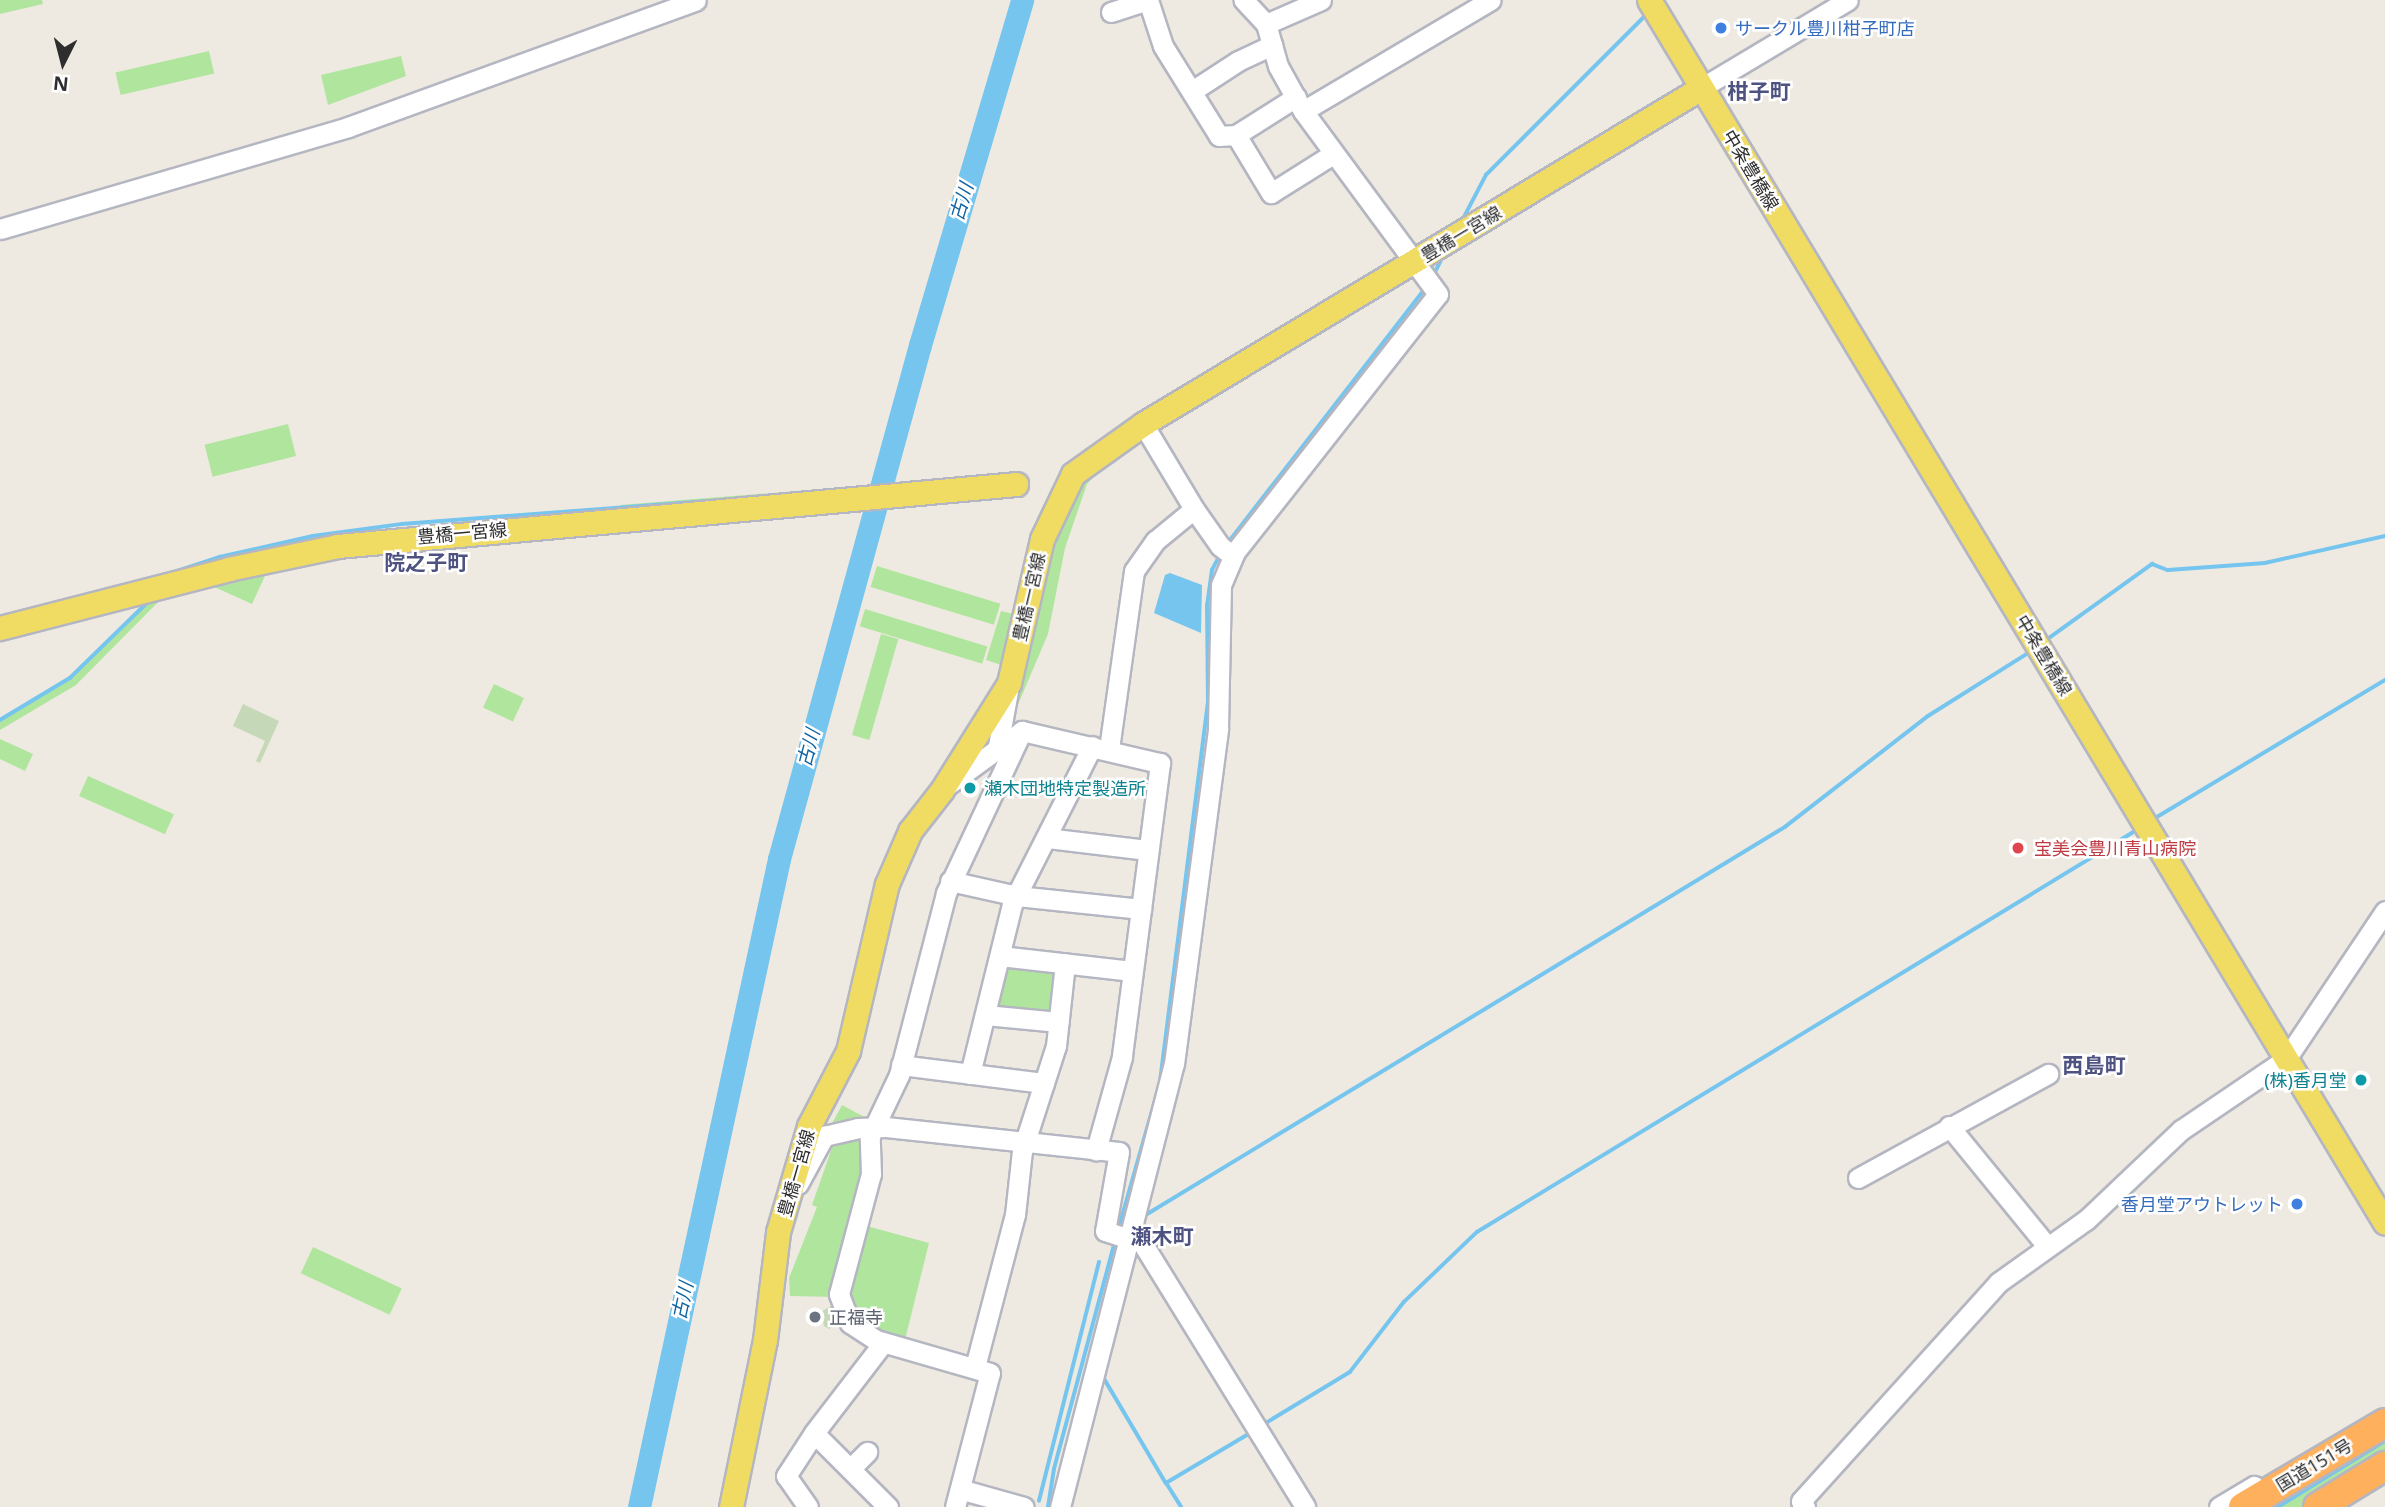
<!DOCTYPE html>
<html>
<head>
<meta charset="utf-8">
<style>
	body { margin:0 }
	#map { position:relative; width:2385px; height:1507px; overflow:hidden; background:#efeae1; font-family:"Noto Sans","Noto Sans JP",sans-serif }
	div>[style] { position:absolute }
	.green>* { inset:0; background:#b0e59e; transform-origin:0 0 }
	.cemetery>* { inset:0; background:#c5d9b8 }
	.water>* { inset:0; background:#75c5ef }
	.stream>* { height:3.5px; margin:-1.75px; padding:0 1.75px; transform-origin:1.75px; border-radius:1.75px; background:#75c5ef }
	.river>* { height:23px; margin:-11.5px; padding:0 11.5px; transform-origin:11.5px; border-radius:11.5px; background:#75c5ef }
	.roads { filter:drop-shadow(2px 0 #b4b6c1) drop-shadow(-2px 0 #b4b6c1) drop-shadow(0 2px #b4b6c1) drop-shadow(0 -2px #b4b6c1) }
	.minor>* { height:19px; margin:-9.5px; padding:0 9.5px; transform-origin:9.5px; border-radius:9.5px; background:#fff }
	.major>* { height:23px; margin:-11.5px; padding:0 11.5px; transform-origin:11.5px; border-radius:11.5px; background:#f1dc63 }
	.highway>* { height:28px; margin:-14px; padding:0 14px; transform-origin:14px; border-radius:14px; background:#feb05c }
	.dots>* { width:19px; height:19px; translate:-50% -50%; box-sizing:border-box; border:4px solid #fff; border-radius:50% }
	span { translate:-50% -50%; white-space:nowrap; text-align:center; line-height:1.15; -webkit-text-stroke:5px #fff; paint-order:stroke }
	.shop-label { font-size:18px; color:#366cbe }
	.left { translate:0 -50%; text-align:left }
	.right { translate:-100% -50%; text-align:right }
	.street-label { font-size:18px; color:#2e2e2e }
	.culture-label { font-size:18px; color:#0d838f }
	.health-label { font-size:18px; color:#be3a42 }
	.worship-label { font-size:18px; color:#5b616d }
	.water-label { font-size:19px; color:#0e63a2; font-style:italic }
	.quarter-label { font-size:21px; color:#4d5280; font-weight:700 }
	.north { position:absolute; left:28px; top:28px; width:70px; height:70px; -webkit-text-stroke:5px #fff; paint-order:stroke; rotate:186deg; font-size:19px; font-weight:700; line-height:28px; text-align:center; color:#2e2e2e }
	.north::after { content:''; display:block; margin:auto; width:24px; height:32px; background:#2e2e2e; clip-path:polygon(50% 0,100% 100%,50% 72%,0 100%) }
</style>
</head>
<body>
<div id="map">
	<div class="green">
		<div style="clip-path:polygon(0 0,42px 0,43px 4px,0 14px)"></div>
		<div style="left:209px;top:51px;width:23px;height:96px;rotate:77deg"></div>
		<div style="clip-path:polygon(401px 56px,406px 76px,328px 105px,321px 75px)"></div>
		<div style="left:288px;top:424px;width:33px;height:86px;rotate:76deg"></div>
		<div style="clip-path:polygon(1143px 436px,1145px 440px,1105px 465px,1087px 484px,1065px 548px,1048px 634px,1011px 721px,1056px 527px,1075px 481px)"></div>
		<div style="clip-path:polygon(870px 485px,868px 491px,625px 512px,620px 505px)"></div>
		<div style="clip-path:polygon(270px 565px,252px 604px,201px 581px)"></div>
		<div style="left:877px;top:566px;width:129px;height:22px;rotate:17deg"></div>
		<div style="clip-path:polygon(169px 591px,76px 685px,0 730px,0 721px,71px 679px,146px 604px)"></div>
		<div style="left:865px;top:609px;width:128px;height:18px;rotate:17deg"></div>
		<div style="clip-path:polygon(1001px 611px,1022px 616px,1011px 668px,986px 660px)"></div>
		<div style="left:881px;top:634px;width:18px;height:105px;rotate:16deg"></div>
		<div style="left:494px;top:684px;width:33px;height:26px;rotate:25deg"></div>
		<div style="clip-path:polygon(0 739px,33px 754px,25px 771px,0 759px)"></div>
		<div style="left:88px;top:776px;width:94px;height:22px;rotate:24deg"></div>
		<div style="clip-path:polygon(1011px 962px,1053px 966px,1059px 974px,1055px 1011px,1046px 1018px,998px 1013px,992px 1003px,1002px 967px)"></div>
		<div style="clip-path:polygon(842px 1105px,870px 1120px,830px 1127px)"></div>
		<div style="clip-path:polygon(860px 1133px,867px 1169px,835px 1297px,790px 1296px,789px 1278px,817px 1207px,812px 1205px,833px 1145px,828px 1143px)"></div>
		<div style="clip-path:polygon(863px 1225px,929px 1243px,904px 1344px,858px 1324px,845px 1286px)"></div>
		<div style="left:313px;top:1247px;width:98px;height:29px;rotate:25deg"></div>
		<div style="clip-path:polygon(2385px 1440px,2385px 1457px,2303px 1507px,2257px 1507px,2318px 1470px)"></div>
	</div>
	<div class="cemetery">
		<div style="clip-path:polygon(243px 704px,279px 721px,260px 763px,256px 761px,265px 741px,233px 726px)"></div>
		<div style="clip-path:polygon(831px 1306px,837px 1323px,829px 1329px,824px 1326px,821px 1312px)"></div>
	</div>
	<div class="water">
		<div style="clip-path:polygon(1170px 573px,1202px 585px,1201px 633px,1154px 613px,1165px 575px)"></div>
	</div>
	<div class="stream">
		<div style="left:1463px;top:219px;width:50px;rotate:-62.4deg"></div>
		<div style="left:1486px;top:175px;width:226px;rotate:-45deg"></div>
		<div style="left:1432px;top:278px;width:28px;rotate:-63deg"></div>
		<div style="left:1227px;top:544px;width:325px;rotate:-52.2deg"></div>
		<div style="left:150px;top:580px;width:74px;rotate:-18.2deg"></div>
		<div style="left:220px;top:557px;width:95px;rotate:-12.7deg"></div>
		<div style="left:313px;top:536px;width:90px;rotate:-7.7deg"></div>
		<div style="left:402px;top:524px;width:320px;rotate:-4.3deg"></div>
		<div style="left:2045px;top:641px;width:132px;rotate:-35.7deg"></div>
		<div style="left:2152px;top:564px;width:17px;rotate:21deg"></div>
		<div style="left:2168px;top:570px;width:97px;rotate:-4.1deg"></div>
		<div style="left:2265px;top:563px;width:123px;rotate:-12.7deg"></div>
		<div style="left:0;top:720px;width:82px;rotate:-31deg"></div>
		<div style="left:70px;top:678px;width:115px;rotate:-44.3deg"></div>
		<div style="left:2152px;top:820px;width:272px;rotate:-31deg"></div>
		<div style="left:1160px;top:1082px;width:384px;rotate:-82.8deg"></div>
		<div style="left:1208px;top:701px;width:95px;rotate:-90.6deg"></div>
		<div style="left:1207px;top:606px;width:36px;rotate:-82deg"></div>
		<div style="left:1212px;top:570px;width:19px;rotate:-62deg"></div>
		<div style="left:1144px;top:1216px;width:750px;rotate:-31.25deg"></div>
		<div style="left:1785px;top:827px;width:181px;rotate:-37.8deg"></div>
		<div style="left:1928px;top:716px;width:120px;rotate:-32.1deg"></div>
		<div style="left:1119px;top:1227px;width:142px;rotate:-74.1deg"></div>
		<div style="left:1101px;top:1373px;width:128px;rotate:59.4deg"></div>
		<div style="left:1261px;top:1426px;width:104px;rotate:-31.2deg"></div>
		<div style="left:1350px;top:1372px;width:88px;rotate:-52.4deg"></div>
		<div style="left:1404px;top:1302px;width:101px;rotate:-43.8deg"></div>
		<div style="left:1477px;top:1232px;width:773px;rotate:-31.35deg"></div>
		<div style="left:1039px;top:1501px;width:246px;rotate:-75.9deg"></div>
		<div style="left:1048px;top:1507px;width:38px;rotate:-81deg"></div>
		<div style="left:1054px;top:1469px;width:236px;rotate:-75deg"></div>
		<div style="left:1181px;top:1507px;width:28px;rotate:-122deg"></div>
		<div style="left:1166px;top:1483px;width:100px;rotate:-30.7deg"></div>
		<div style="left:2278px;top:1507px;width:126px;rotate:-31.7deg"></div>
	</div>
	<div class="river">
		<div style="left:639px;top:1507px;width:663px;rotate:-77.81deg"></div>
		<div style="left:779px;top:859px;width:533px;rotate:-74.66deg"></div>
		<div style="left:920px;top:345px;width:360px;rotate:-73.5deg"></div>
	</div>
	<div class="roads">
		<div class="minor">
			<div style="left:1148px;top:0;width:48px;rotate:71.9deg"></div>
			<div style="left:1163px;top:46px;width:106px;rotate:58.1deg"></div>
			<div style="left:1219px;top:136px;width:17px;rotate:-3deg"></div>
			<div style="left:1236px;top:135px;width:71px;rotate:-32.3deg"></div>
			<div style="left:1111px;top:12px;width:38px;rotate:-18deg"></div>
			<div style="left:1266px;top:24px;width:60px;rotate:-23.6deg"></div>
			<div style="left:1701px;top:88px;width:171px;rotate:-30.9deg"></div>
			<div style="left:1192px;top:91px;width:55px;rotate:-33.1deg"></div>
			<div style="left:1238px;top:61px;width:38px;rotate:-25deg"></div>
			<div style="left:1303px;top:111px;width:218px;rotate:-30.6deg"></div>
			<div style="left:1236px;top:135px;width:68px;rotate:58.9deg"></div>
			<div style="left:1271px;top:193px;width:73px;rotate:-32.2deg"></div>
			<div style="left:0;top:229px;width:363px;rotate:-16.3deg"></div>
			<div style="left:348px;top:127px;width:370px;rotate:-20deg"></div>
			<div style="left:1143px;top:424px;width:99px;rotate:59deg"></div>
			<div style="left:1194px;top:509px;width:45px;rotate:54.9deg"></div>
			<div style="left:1220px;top:546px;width:16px;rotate:38deg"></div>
			<div style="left:1109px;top:749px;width:180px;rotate:-82deg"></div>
			<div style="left:1134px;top:571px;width:37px;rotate:-55deg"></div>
			<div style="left:1155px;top:541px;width:50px;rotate:-39.4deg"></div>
			<div style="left:997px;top:751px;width:61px;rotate:-79.6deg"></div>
			<div style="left:945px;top:787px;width:95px;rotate:-36deg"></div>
			<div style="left:1022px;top:731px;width:142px;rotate:13.1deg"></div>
			<div style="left:1160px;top:763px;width:296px;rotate:97.4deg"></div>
			<div style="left:1122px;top:1057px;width:97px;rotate:105.6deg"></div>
			<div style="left:1047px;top:838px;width:102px;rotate:6.8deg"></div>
			<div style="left:950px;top:881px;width:69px;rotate:12.6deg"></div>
			<div style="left:1017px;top:896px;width:125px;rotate:6deg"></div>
			<div style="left:1000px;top:956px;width:133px;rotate:6.5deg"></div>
			<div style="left:985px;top:1015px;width:74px;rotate:5.4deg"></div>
			<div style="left:901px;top:1065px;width:144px;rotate:7.2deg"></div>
			<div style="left:970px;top:1074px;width:175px;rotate:-76.1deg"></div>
			<div style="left:1012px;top:904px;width:177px;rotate:-63.1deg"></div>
			<div style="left:1949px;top:1126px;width:154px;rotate:50.8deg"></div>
			<div style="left:1858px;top:1178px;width:217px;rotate:-28.7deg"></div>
			<div style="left:798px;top:1184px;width:55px;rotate:-61.6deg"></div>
			<div style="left:824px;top:1136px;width:35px;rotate:-13deg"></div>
			<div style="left:858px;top:1128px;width:28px;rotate:-2deg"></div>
			<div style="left:886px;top:1127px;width:234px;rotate:6.1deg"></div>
			<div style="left:1119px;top:1152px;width:80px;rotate:100deg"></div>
			<div style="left:1105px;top:1231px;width:25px;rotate:18deg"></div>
			<div style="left:1133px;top:1228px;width:328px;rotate:58.3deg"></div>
			<div style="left:883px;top:1343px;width:113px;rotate:127.5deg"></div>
			<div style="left:814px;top:1433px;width:105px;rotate:45deg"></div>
			<div style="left:975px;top:1367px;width:157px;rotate:-75.3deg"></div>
			<div style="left:1015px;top:1215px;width:64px;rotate:-83.8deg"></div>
			<div style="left:1022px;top:1151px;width:110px;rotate:-72.1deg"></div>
			<div style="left:1056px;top:1046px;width:83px;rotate:-83.8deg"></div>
			<div style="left:851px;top:1468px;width:23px;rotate:-45deg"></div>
			<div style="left:963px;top:1490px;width:63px;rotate:15.6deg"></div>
			<div style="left:808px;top:1507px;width:38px;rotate:-125deg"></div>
			<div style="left:786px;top:1476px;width:51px;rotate:-56.9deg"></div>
			<div style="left:955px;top:1507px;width:138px;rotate:-75.4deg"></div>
			<div style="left:990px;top:1373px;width:119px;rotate:-163.9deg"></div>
			<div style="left:876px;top:1340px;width:31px;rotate:-147deg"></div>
			<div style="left:850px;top:1323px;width:31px;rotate:-111deg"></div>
			<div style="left:839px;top:1294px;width:124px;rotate:-75.1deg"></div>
			<div style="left:871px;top:1174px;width:38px;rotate:-92deg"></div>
			<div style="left:870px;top:1136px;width:68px;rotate:-64.6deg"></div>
			<div style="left:899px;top:1075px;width:188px;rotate:-75.5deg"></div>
			<div style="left:946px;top:893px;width:179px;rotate:-64.9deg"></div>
			<div style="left:1060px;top:1507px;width:457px;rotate:-75.6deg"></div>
			<div style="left:1174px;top:1064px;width:339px;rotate:-82.5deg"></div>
			<div style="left:1218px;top:728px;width:143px;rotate:-88.8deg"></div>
			<div style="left:1221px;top:585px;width:36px;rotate:-67deg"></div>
			<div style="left:1235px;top:552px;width:328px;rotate:-51.8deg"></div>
			<div style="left:1438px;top:294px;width:227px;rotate:-126.4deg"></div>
			<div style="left:1303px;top:111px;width:51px;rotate:-119.1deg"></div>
			<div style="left:1278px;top:66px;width:44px;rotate:-105.9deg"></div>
			<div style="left:1266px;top:24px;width:33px;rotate:-133deg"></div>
			<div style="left:1805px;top:1507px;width:7px;rotate:-124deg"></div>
			<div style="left:1801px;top:1501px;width:295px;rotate:-47.9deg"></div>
			<div style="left:1999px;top:1282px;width:107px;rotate:-35.5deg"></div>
			<div style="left:2086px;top:1220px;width:131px;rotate:-43.5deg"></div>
			<div style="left:2181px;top:1130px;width:127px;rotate:-34.1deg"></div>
			<div style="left:2286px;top:1059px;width:178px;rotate:-56.2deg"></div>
			<div style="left:2219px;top:1507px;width:41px;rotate:-31deg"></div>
		</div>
		<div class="major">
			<div style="left:1649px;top:0;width:1427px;rotate:58.96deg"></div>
			<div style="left:0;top:628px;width:236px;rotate:-14.4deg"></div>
			<div style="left:229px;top:569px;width:111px;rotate:-11.9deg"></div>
			<div style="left:338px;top:546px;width:681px;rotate:-5.22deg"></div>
			<div style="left:731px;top:1507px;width:170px;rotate:-78.5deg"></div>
			<div style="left:765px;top:1340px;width:109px;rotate:-83.1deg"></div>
			<div style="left:778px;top:1232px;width:110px;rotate:-73.7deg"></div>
			<div style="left:809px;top:1126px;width:85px;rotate:-62.5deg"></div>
			<div style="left:848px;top:1051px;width:171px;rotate:-76.9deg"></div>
			<div style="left:887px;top:884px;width:58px;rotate:-66.5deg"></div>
			<div style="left:910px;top:831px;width:52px;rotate:-52deg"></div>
			<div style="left:942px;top:790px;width:126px;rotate:-57.9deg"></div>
			<div style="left:1009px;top:683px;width:148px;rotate:-77.1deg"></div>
			<div style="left:1042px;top:539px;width:72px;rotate:-64.5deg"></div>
			<div style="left:1073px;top:474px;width:86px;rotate:-35.5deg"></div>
			<div style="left:1143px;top:424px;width:651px;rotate:-31.05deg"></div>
		</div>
		<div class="highway">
			<div style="left:2243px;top:1507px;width:165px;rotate:-30.6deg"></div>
			<div style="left:2318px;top:1507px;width:79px;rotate:-31.5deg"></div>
		</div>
	</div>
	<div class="dots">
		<div style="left:1721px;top:28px;background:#3f7fe0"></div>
		<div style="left:970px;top:788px;background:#0f9aa8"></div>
		<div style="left:2018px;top:848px;background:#e0444e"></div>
		<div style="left:2361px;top:1080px;background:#0f9aa8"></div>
		<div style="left:2297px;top:1204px;background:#3f7fe0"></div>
		<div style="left:815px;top:1317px;background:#6b7280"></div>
	</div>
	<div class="shop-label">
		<span class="left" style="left:1735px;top:28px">サークル豊川柑子町店</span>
		<span class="right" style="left:2283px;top:1204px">香月堂アウトレット</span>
	</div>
	<div class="street-label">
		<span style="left:1751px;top:170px;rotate:59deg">中条豊橋線</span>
		<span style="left:1461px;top:234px;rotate:-31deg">豊橋一宮線</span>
		<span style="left:462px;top:533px;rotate:-5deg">豊橋一宮線</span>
		<span style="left:1029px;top:597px;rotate:-77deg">豊橋一宮線</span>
		<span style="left:2044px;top:655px;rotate:59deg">中条豊橋線</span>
		<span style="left:796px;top:1173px;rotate:-74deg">豊橋一宮線</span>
		<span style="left:2314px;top:1465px;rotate:-31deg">国道151号</span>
	</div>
	<div class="culture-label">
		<span class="left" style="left:984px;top:788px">瀬木団地特定製造所</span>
		<span class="right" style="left:2347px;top:1080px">(株)香月堂</span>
	</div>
	<div class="health-label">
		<span class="left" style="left:2034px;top:848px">宝美会豊川青山病院</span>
	</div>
	<div class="worship-label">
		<span class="left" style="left:829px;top:1317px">正福寺</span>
	</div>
	<div class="water-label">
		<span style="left:962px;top:202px;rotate:-73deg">古川</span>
		<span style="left:809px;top:748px;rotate:-75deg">古川</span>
		<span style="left:683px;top:1301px;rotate:-78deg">古川</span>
	</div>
	<div class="quarter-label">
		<span style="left:1759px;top:91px">柑子町</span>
		<span style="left:426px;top:562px">院之子町</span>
		<span style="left:2094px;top:1065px">西島町</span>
		<span style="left:1162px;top:1236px">瀬木町</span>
	</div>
	<div class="north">N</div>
</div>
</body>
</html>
